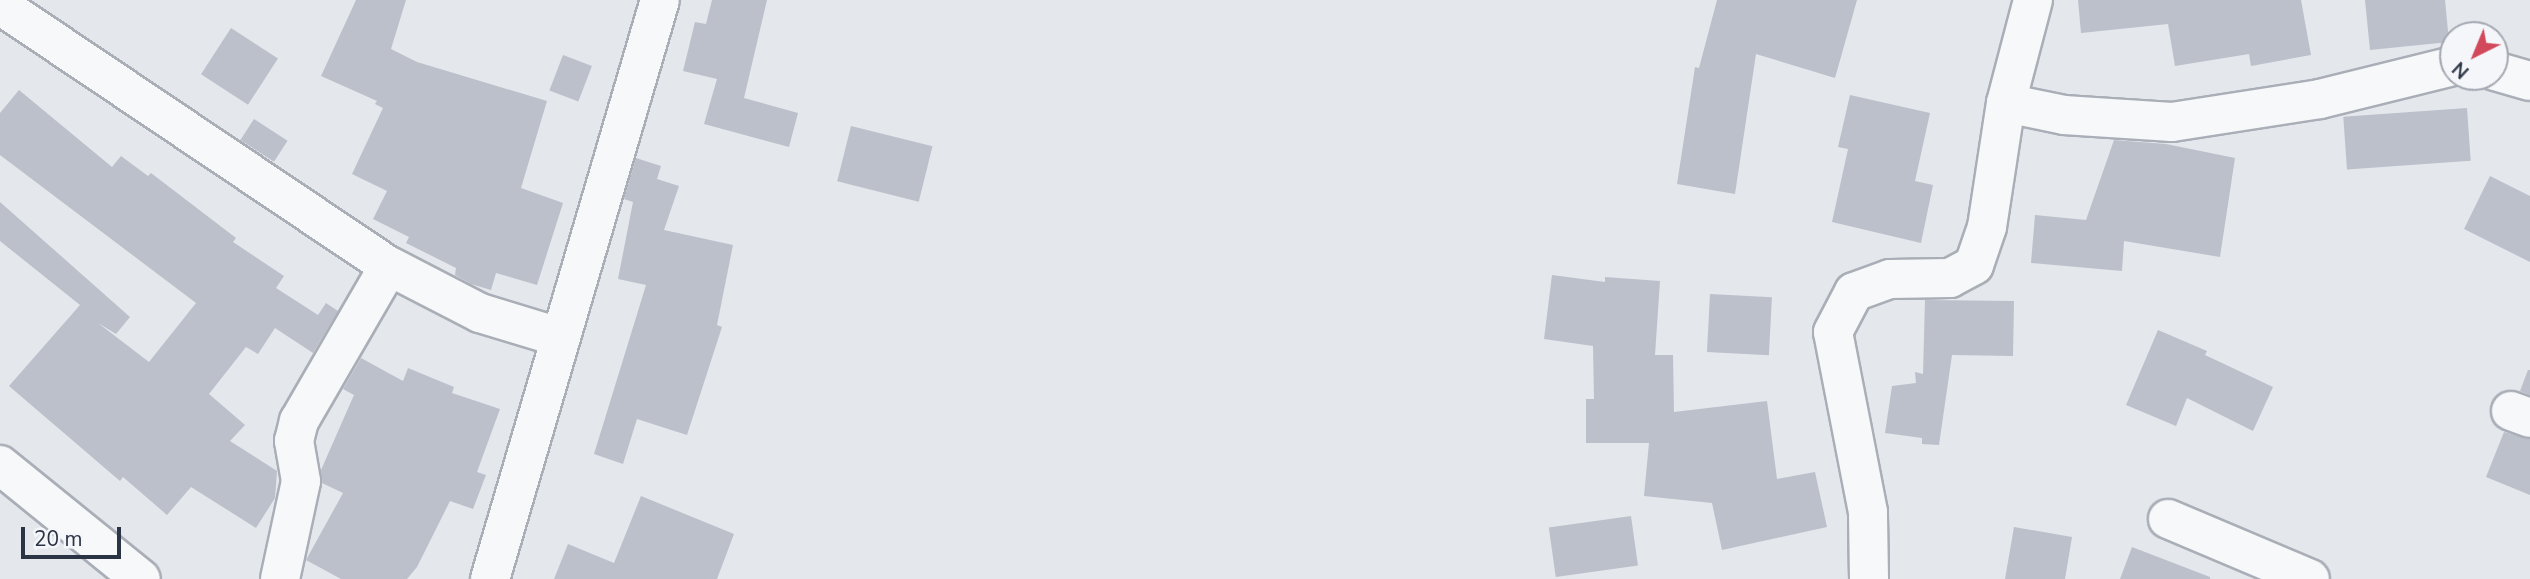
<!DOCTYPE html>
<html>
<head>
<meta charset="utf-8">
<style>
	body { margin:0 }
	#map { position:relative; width:2530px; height:579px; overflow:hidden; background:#e4e7ec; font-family:"Nunito Sans",sans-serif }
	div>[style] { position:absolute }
	.building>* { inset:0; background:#bbc0ca; transform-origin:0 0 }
	.roads { filter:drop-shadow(2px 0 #a9aeb7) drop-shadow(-2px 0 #a9aeb7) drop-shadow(0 2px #a9aeb7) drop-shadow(0 -2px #a9aeb7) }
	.minor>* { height:38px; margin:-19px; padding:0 19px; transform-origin:19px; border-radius:19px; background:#f7f8fa }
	span { translate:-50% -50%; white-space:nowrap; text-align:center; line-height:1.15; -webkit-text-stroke:7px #f4f6f9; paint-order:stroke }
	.north { position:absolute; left:2439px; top:21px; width:70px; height:70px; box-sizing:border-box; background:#f4f6f9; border:2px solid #a4a8b1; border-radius:50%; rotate:223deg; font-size:19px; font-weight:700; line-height:28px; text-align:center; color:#2b3445 }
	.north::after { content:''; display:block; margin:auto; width:24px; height:32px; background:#d1495b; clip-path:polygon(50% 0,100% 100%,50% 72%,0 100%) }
	.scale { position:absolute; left:21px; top:527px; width:100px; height:32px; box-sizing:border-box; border:4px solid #2b3445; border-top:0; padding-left:9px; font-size:21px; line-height:24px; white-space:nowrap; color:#2b3445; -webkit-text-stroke:5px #f4f6f9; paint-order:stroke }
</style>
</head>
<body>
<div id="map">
	<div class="building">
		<div style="clip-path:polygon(356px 0,406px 0,391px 49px,417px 62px,547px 101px,521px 188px,563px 203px,537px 285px,496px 273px,491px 290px,471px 284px,455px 275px,456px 268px,406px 243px,409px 237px,373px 219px,387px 191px,352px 174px,383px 108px,375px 104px,377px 101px,321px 76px)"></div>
		<div style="clip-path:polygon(712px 0,767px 0,744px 98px,798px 113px,789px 147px,704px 124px,717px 79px,683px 71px,695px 22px,706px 24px)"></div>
		<div style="clip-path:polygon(1717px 0,1857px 0,1835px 78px,1756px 54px,1735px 194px,1677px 184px,1695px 67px,1699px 68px)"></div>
		<div style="clip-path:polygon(2078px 0,2301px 0,2311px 55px,2251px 66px,2249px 54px,2175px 66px,2168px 24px,2081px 33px)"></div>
		<div style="clip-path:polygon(2365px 0,2445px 0,2449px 42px,2370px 50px)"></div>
		<div style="left:231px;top:28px;width:56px;height:55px;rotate:33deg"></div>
		<div style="left:563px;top:55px;width:31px;height:38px;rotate:21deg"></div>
		<div style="clip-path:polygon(19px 90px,112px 167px,121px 156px,148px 176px,151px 173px,236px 238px,233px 242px,284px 276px,276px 288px,318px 315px,326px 303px,338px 311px,313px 353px,275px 328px,258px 354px,246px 347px,209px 394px,245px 425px,230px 441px,277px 471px,275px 498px,256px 528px,191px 487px,167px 515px,123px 477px,120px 481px,9px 386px,80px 305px,0 241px,0 202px,130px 317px,116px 334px,98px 323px,149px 362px,196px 303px,0 155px,0 113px)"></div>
		<div style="clip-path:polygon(1850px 95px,1930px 113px,1915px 181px,1933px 185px,1921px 243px,1832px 222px,1848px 149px,1838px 147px)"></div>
		<div style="left:2467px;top:108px;width:53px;height:124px;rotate:86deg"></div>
		<div style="left:254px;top:119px;width:40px;height:25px;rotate:33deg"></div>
		<div style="left:851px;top:126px;width:84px;height:57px;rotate:14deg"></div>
		<div style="clip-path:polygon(2114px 140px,2166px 144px,2235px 158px,2220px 257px,2124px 241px,2122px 271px,2031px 263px,2035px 215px,2086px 220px)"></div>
		<div style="clip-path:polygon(636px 158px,661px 166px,657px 179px,679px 186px,664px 230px,733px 245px,717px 325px,722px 327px,687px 435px,637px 419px,623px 464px,594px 454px,646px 285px,618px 279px,633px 202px,624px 199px)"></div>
		<div style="clip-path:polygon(2490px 176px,2530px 196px,2530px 262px,2464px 229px)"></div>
		<div style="clip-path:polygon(1552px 275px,1605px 282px,1605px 277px,1660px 281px,1655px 355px,1673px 355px,1674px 412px,1767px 401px,1777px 479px,1815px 472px,1827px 527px,1722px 550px,1712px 503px,1644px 496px,1649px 443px,1586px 443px,1586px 399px,1594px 399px,1593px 346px,1544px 339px)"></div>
		<div style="left:1710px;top:294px;width:62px;height:58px;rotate:3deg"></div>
		<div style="clip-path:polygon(1925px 300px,2014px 301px,2013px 356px,1952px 355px,1939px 445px,1922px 444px,1922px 438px,1885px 433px,1892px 386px,1916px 383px,1915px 372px,1923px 374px)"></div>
		<div style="clip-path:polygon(2158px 330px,2207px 351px,2205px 355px,2273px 387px,2253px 431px,2187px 398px,2176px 426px,2126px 405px)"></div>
		<div style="clip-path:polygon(361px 358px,403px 381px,408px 368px,454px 387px,452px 393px,500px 409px,477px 472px,486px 475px,473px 509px,450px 501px,417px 567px,407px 579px,341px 579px,306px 560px,343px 493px,322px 483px,321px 470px,354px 395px,343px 389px)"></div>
		<div style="clip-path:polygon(2528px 370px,2530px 370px,2530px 395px,2520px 391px)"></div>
		<div style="clip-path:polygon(2504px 432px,2530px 439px,2530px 495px,2486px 477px)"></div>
		<div style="clip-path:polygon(641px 496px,734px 534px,717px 579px,554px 579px,568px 544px,614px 563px)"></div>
		<div style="left:1631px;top:516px;width:50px;height:83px;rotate:82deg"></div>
		<div style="clip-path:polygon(2014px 527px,2072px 537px,2065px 579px,2005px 579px)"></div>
		<div style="clip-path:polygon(2132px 547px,2210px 577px,2210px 579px,2120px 579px)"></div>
	</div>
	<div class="roads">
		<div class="minor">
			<div style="left:0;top:5px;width:468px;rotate:33.9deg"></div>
			<div style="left:389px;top:266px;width:102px;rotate:27.3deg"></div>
			<div style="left:480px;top:313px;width:83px;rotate:16.9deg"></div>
			<div style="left:2495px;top:71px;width:36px;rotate:16deg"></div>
			<div style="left:2006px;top:103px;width:59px;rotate:11.7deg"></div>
			<div style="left:2064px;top:115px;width:108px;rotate:3.7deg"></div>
			<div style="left:2172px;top:122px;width:150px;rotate:-8.8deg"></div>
			<div style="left:2320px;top:99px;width:137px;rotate:-13.9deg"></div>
			<div style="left:2511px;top:411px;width:20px;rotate:20deg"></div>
			<div style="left:0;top:465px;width:181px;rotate:39deg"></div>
			<div style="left:2168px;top:519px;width:154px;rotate:22.9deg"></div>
			<div style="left:280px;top:579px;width:100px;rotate:-77.9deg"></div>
			<div style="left:301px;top:481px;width:41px;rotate:-99.9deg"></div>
			<div style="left:294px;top:441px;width:21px;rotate:-76deg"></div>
			<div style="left:299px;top:421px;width:179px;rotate:-59.9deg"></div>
			<div style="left:490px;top:579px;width:603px;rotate:-73.64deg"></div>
			<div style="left:1869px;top:579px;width:67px;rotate:-90.9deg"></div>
			<div style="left:1868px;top:512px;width:183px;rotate:-101deg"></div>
			<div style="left:1833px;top:332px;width:45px;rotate:-62.3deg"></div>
			<div style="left:1854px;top:292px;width:38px;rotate:-20deg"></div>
			<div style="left:1890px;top:279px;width:60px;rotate:-1deg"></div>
			<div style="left:1950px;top:278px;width:27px;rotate:-28deg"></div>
			<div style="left:1974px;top:265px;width:40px;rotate:-71.1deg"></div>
			<div style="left:1987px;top:227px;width:125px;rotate:-81.3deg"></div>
			<div style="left:2006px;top:103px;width:106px;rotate:-75.3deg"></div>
		</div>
	</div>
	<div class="north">N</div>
	<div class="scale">20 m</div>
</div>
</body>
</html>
